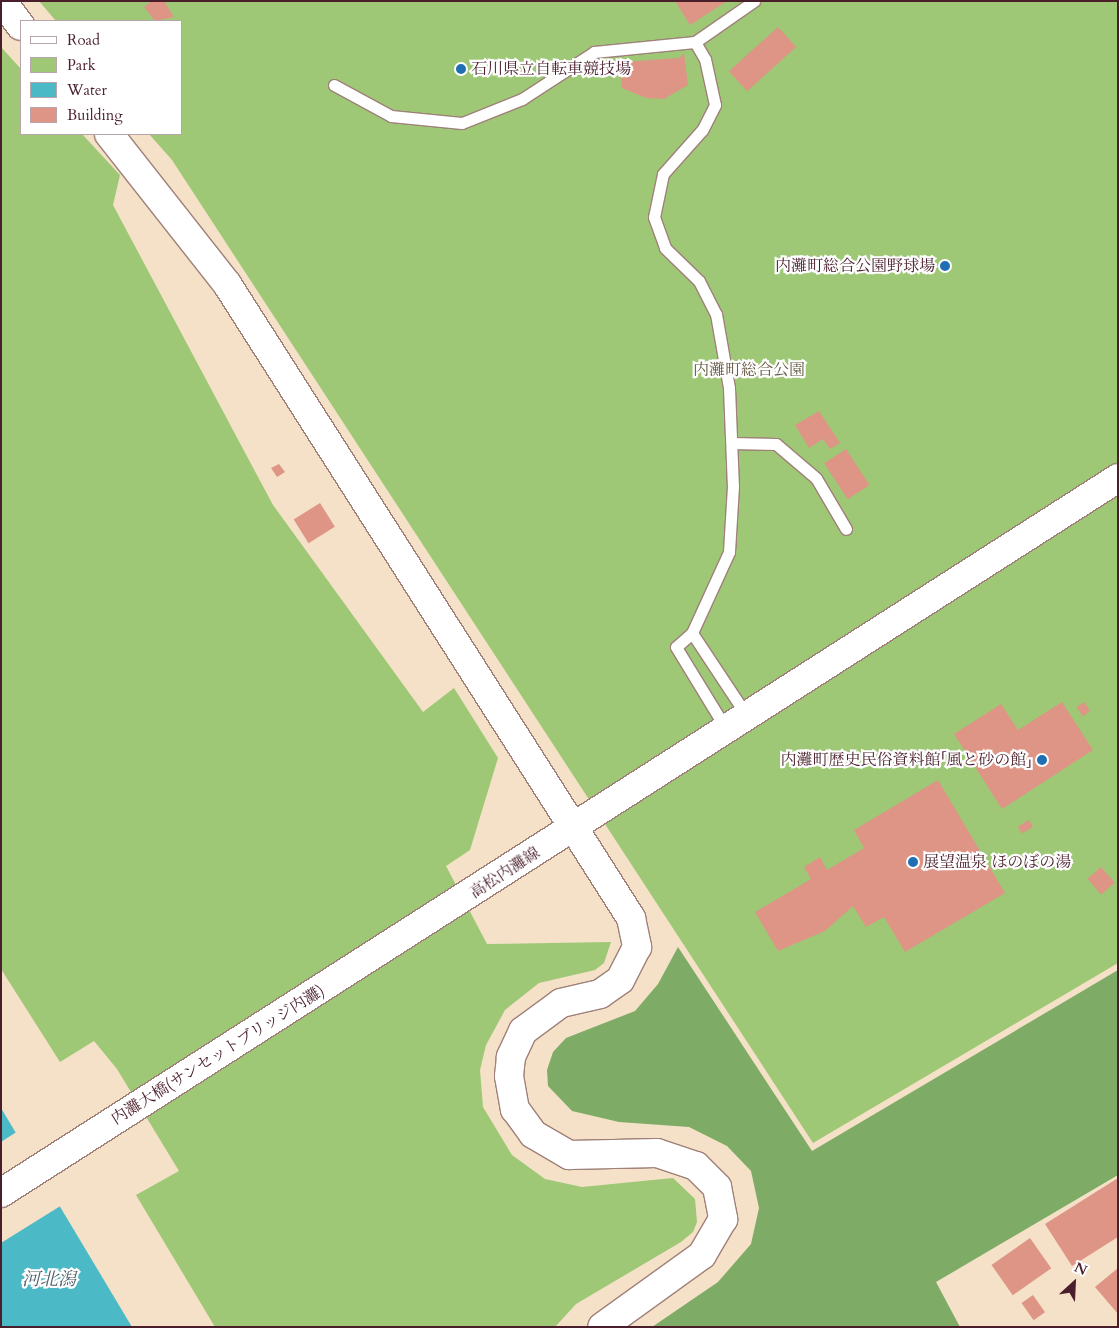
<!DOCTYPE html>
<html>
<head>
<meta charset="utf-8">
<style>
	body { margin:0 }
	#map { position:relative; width:1119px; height:1328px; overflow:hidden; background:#f4e1c7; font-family:Cardo,"Noto Serif JP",serif }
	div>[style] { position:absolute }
	.green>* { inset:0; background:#9ec875 }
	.forest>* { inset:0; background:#7eac66 }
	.water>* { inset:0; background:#4cb9c7 }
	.pier>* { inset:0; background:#f4e1c7 }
	.building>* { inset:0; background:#de9585; transform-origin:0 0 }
	.roads { filter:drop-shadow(1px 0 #9f8079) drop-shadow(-1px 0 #9f8079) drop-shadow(0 1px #9f8079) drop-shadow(0 -1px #9f8079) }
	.lane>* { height:11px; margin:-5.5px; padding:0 5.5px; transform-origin:5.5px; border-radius:5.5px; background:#fff }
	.secondary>* { height:28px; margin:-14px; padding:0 14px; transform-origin:14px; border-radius:14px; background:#fff }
	.dots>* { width:14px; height:14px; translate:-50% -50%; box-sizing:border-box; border:2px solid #fff; border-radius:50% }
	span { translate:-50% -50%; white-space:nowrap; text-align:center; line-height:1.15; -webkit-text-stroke:4.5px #fff; paint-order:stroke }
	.poi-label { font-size:16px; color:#4a1f2b }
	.left { translate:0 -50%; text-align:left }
	.right { translate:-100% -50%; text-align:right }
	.park-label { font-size:16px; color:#675a45 }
	.street-label { font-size:16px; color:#4a1f2b }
	.water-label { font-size:18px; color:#4b5d69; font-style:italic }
	.frame { position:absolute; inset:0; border:2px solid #4a1f2b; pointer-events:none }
	.legend { position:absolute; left:20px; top:20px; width:162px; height:115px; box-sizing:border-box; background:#fff; border:1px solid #b7a5aa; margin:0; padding:6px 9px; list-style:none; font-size:15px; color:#4a1f2b }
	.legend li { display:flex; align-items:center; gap:10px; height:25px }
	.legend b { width:25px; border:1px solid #b7a5aa }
	.north { position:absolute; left:1049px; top:1258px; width:50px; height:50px; -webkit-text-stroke:4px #fff; paint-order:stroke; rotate:25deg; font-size:14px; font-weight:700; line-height:20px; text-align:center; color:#4a1f2b }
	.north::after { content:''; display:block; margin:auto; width:18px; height:22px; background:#4a1f2b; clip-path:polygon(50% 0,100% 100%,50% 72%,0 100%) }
</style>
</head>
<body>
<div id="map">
	<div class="green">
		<div style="clip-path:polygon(39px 1px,1118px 1px,1118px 963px,813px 1143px,172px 160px,149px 134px,181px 134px,181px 21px,56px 21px)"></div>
		<div style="clip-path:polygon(1px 47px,21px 69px,21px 134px,82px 134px,120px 175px,113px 205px,273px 505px,423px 712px,454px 688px,498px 758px,470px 850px,446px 866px,487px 944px,611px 942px,604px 963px,595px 970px,539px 983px,505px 1010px,486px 1045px,480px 1070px,483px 1107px,512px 1155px,545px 1179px,582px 1187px,673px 1178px,695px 1199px,697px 1222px,693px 1232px,681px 1242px,576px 1304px,555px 1327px,215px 1327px,136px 1195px,179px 1171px,117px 1069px,94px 1041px,60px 1062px,1px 969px)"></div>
	</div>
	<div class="forest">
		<div style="clip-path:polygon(678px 947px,812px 1151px,1118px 970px,1118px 1175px,936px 1282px,960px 1327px,652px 1327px,718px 1282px,751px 1244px,759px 1208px,751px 1171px,727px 1146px,689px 1127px,619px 1122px,572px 1111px,548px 1086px,547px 1070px,553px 1052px,566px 1038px,635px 1011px,658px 984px)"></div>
	</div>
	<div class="water">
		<div style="clip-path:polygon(1px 1108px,132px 1327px,1px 1327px)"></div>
	</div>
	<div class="pier">
		<div style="clip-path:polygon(18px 1131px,62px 1205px,1px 1243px,1px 1142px)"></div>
	</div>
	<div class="building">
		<div style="clip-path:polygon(152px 1px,164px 1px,174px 17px,155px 21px,144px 7px)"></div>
		<div style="clip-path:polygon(675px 1px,727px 1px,690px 25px)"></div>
		<div style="left:778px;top:27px;width:27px;height:66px;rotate:48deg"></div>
		<div style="clip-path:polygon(684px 53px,688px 85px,664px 99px,646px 98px,622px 88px,618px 58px,623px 62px,679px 58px)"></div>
		<div style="clip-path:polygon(819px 411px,840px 443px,830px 449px,823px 439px,809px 448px,795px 425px)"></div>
		<div style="left:846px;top:449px;width:43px;height:26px;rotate:57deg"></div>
		<div style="clip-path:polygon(279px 464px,285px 472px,277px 477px,271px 468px)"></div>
		<div style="left:320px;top:503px;width:28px;height:31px;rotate:58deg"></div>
		<div style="clip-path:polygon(1062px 702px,1093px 750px,1002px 809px,954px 734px,1001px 704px,1018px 730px)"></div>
		<div style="left:1084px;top:702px;width:11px;height:9px;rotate:56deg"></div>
		<div style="clip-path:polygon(938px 780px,1005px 893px,905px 952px,884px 917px,866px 927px,853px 906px,825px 931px,778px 951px,755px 912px,811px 879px,804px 867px,820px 857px,827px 870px,864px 848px,854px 830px)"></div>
		<div style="left:1029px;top:820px;width:8px;height:13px;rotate:60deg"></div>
		<div style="left:1101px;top:867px;width:21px;height:18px;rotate:49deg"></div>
		<div style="clip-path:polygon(1118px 1178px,1118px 1237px,1072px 1266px,1045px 1224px)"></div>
		<div style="left:1030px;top:1238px;width:37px;height:47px;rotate:55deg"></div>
		<div style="clip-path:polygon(1118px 1268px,1118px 1314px,1095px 1287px)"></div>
		<div style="left:1033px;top:1295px;width:21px;height:14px;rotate:55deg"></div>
	</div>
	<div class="roads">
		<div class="lane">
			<div style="left:695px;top:42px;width:20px;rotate:60deg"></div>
			<div style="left:705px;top:59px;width:47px;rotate:77.7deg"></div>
			<div style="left:715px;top:105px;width:28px;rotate:117deg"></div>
			<div style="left:702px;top:130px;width:59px;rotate:131.6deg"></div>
			<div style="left:663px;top:174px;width:44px;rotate:101.8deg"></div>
			<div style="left:654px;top:217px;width:33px;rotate:70deg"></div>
			<div style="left:665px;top:248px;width:47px;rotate:44.1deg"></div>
			<div style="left:699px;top:281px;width:37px;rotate:63deg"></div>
			<div style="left:716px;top:314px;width:75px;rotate:80deg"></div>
			<div style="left:729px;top:388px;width:98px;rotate:87.7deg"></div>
			<div style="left:733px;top:486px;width:66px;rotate:93.5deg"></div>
			<div style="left:729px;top:552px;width:89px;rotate:114.6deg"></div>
			<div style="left:692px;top:633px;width:100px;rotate:56.5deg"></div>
			<div style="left:334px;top:85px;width:65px;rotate:28.5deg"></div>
			<div style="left:391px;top:116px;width:71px;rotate:5.6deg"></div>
			<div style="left:462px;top:123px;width:65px;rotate:-21.8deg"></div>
			<div style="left:522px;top:99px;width:86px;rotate:-33.1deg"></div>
			<div style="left:594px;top:52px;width:101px;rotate:-5.7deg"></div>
			<div style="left:695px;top:42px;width:72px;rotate:-34.8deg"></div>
			<div style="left:732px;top:443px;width:44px;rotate:1.3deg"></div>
			<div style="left:776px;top:444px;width:52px;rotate:40.4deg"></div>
			<div style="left:816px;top:478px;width:59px;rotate:59.5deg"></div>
			<div style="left:692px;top:633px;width:21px;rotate:139deg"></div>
			<div style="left:676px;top:647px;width:96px;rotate:58.6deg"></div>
		</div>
		<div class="secondary">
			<div style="left:2px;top:1px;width:31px;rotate:53deg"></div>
			<div style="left:109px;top:134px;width:191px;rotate:51.8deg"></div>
			<div style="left:227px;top:284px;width:752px;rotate:57.49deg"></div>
			<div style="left:631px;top:918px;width:30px;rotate:78deg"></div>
			<div style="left:637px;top:947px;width:37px;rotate:117deg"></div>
			<div style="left:620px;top:980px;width:24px;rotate:145deg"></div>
			<div style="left:600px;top:994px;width:40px;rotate:167deg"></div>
			<div style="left:561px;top:1003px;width:47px;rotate:143.6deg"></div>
			<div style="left:523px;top:1031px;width:29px;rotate:115deg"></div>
			<div style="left:511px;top:1057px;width:19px;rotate:96deg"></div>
			<div style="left:509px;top:1076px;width:34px;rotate:80deg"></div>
			<div style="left:515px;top:1109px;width:31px;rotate:54deg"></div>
			<div style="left:533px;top:1134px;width:42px;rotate:30.3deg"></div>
			<div style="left:569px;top:1155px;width:88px;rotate:-1.3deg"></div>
			<div style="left:657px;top:1153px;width:41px;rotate:18.4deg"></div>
			<div style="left:696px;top:1166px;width:30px;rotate:45deg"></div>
			<div style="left:717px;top:1187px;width:33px;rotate:79deg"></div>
			<div style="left:723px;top:1219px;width:42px;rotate:120.3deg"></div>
			<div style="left:702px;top:1255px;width:123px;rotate:144.2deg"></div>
			<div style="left:1px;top:1193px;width:1326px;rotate:-32.62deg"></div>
		</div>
	</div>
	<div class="dots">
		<div style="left:461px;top:69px;background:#1f6fb2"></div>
		<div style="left:945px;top:266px;background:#1f6fb2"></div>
		<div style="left:1042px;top:760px;background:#1f6fb2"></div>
		<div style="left:913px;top:862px;background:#1f6fb2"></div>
	</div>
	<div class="poi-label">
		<span class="left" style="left:471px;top:69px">石川県立自転車競技場</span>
		<span class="right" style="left:935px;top:266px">内灘町総合公園野球場</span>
		<span class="right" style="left:1032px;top:760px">内灘町歴史民俗資料館「風と砂の館」</span>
		<span class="left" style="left:923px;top:862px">展望温泉 ほのぼの湯</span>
	</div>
	<div class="park-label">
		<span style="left:749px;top:370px">内灘町総合公園</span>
	</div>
	<div class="street-label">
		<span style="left:505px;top:873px;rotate:-33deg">高松内灘線</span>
		<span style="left:218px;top:1055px;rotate:-32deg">内灘大橋(サンセットブリッジ内灘)</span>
	</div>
	<div class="water-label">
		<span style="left:49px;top:1280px">河北潟</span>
	</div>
	<div class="frame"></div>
	<ul class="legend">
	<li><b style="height:6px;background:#fff"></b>Road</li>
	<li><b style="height:14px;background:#9ec875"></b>Park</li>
	<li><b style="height:14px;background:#4cb9c7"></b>Water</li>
	<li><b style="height:14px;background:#de9585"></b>Building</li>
	</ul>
	<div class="north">N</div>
</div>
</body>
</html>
